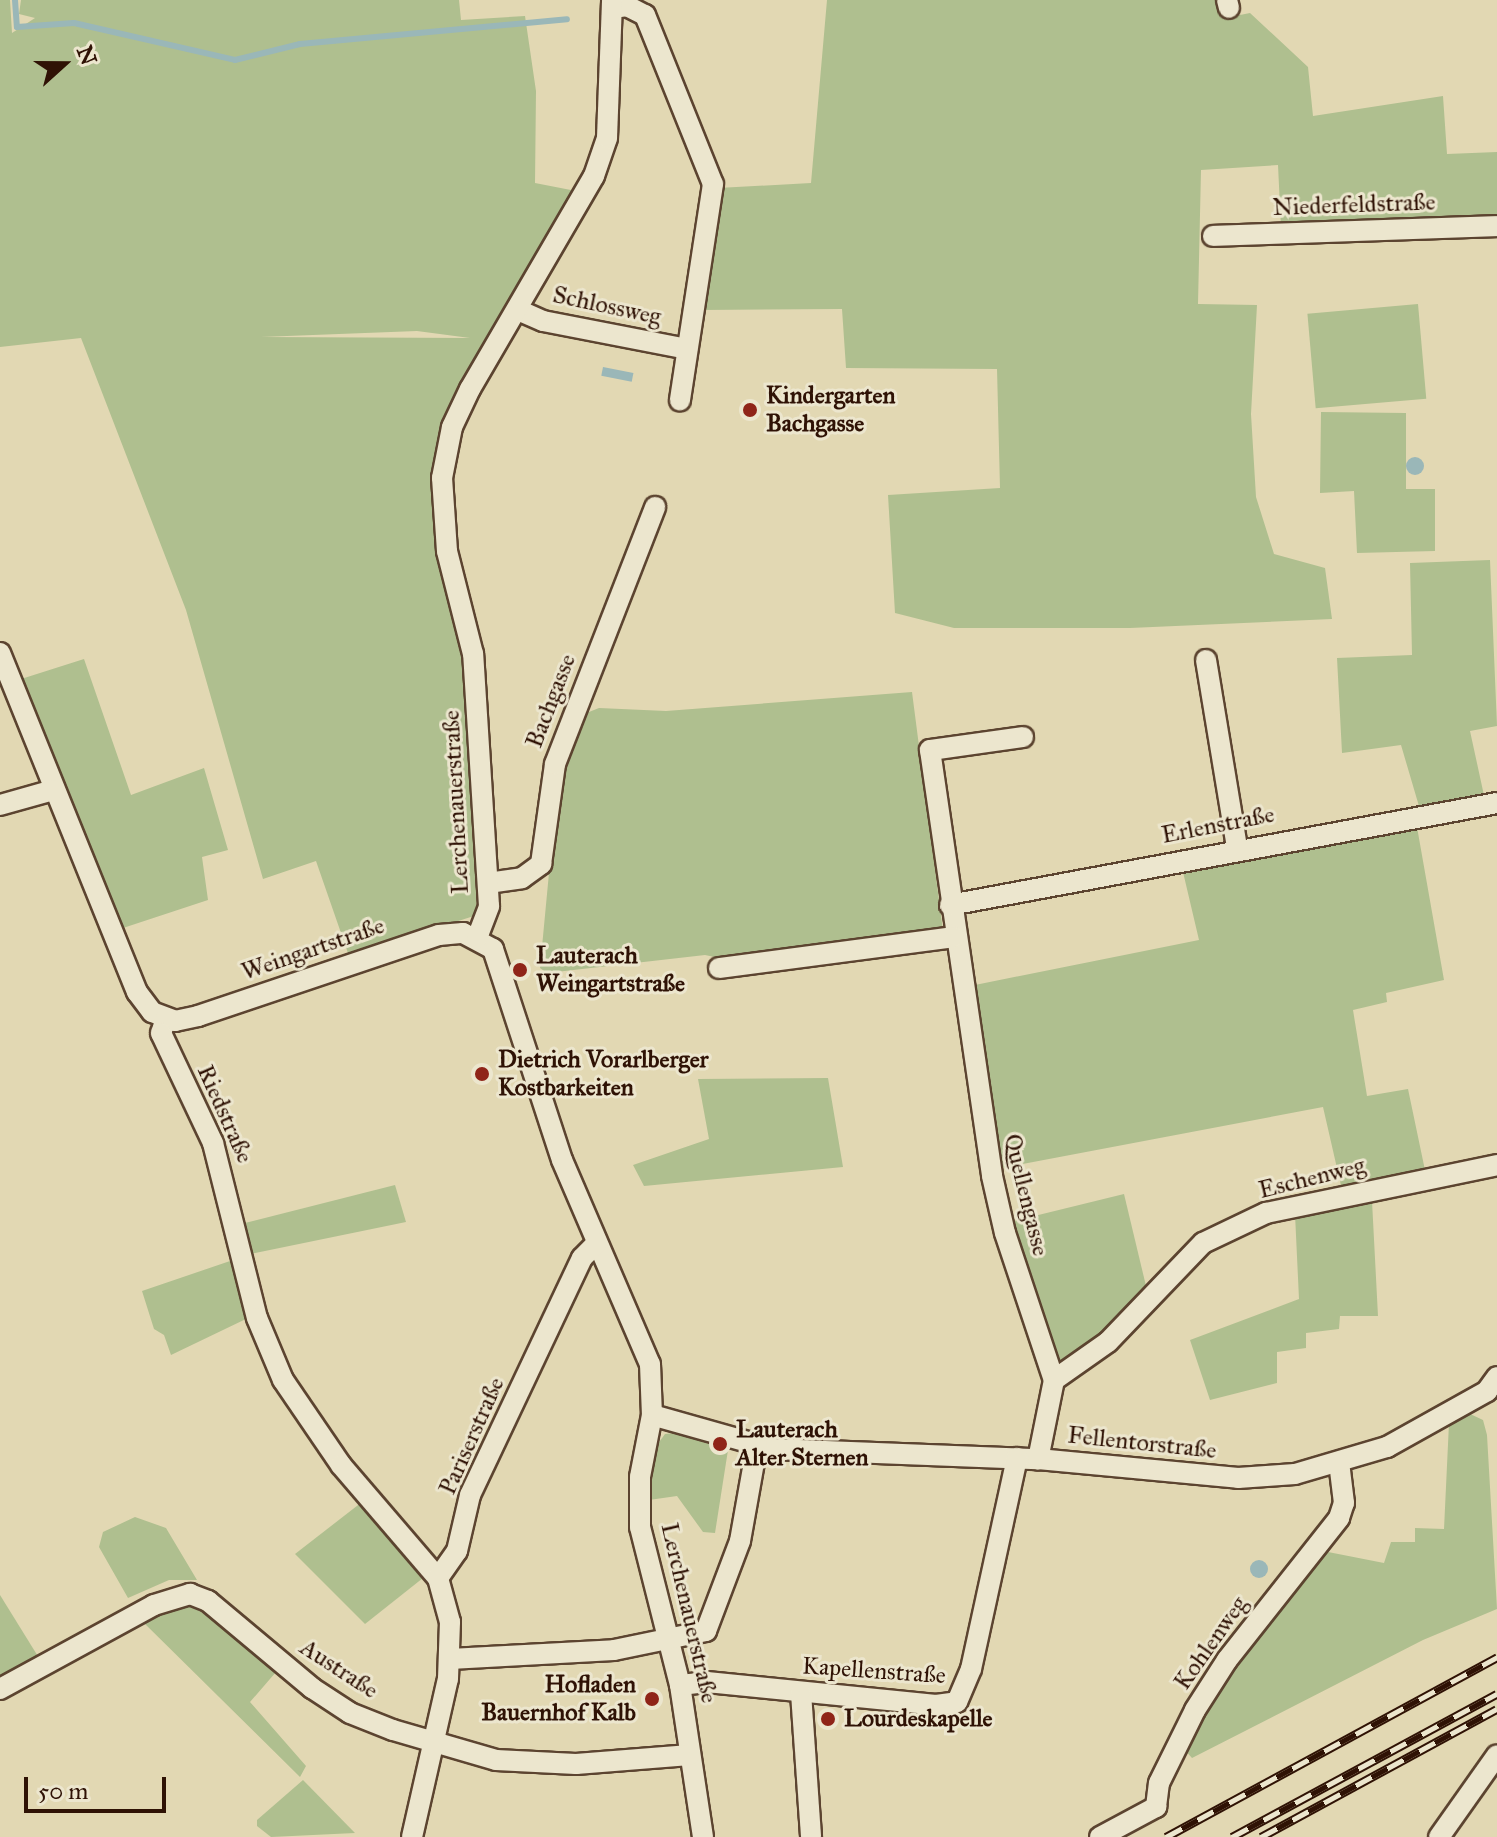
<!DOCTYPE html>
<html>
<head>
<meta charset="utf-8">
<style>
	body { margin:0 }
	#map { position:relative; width:1497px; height:1837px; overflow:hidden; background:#e2d8b3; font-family:"IM FELL Great Primer",serif }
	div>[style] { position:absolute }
	.green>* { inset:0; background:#afbf8f; transform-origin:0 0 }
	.water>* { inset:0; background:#9ab7b8; transform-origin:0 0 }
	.round { border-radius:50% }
	.stream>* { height:6px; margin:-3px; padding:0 3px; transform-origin:3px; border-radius:3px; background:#9ab7b8 }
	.roads { filter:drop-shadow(2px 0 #5c4430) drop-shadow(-2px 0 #5c4430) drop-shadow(0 2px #5c4430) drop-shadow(0 -2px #5c4430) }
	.street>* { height:20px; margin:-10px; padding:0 10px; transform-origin:10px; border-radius:10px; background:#ece6ce }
	.rail>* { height:9px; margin-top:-4.5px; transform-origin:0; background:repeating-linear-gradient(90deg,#ece6ce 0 18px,#2f1205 0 36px); box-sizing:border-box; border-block:2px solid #2f1205 }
	.dots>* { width:22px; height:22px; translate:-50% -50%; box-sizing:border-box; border:4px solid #ece6ce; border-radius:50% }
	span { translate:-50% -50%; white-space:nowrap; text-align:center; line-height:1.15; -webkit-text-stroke:6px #ece6ce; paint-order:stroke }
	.street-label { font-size:24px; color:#2f1205 }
	.poi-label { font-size:24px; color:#2f1205; font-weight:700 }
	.left { translate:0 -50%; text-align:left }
	.right { translate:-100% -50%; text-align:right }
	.north { position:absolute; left:24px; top:24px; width:80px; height:80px; -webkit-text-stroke:6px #ece6ce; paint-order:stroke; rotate:69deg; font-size:22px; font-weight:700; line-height:32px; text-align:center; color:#2f1205 }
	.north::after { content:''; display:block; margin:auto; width:28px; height:36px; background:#2f1205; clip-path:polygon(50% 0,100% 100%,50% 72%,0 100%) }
	.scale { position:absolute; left:24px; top:1777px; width:142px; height:36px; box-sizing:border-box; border:4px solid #2f1205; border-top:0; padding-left:10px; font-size:24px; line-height:28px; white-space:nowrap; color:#2f1205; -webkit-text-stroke:6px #ece6ce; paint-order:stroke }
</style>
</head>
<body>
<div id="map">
	<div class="green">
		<div style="clip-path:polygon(evenodd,0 0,10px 0,12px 33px,35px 18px,19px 14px,21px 0,459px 0,461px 20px,525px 16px,536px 91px,535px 183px,576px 191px,444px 441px,467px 650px,477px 915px,349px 956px,316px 861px,263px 879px,186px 610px,81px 338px,0 347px,0 0,417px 331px,470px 338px,261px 337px,417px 331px)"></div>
		<div style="clip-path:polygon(827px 0,1221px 0,1225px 18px,1250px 13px,1308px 67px,1313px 116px,1443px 96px,1447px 154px,1497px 152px,1497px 219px,1281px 228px,1278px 165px,1201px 170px,1198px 304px,1257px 305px,1251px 414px,1256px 497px,1274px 554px,1325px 568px,1332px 619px,1130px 628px,954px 628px,895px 613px,888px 495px,1000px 488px,997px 369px,846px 368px,842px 309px,701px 310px,718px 188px,811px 183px)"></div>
		<div style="left:1418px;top:304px;width:95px;height:111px;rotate:85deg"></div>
		<div style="clip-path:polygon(1321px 412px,1406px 413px,1406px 489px,1435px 489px,1435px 551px,1357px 553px,1354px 491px,1320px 493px)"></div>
		<div style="clip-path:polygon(1490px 560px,1497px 726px,1470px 731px,1485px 800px,1421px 813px,1401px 745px,1342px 753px,1337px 658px,1412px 655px,1410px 563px)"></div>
		<div style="clip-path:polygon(84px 659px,131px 795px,204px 768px,228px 850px,202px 857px,208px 900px,120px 929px,18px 680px)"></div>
		<div style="clip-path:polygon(912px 692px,943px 931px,734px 961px,705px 955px,547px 973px,540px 968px,556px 799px,579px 716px,599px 708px,666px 711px)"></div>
		<div style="clip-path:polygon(1417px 827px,1444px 980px,1386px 993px,1387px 1002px,1353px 1010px,1367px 1096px,1408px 1089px,1426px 1175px,1342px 1190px,1323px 1107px,1001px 1168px,970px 986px,1199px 940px,1183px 872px)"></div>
		<div style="clip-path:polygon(828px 1078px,843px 1167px,644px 1186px,633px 1165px,709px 1139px,698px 1079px)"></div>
		<div style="clip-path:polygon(395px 1185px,406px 1222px,250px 1254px,245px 1223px)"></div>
		<div style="clip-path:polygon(1124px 1194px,1146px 1286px,1107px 1334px,1058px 1370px,1010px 1222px)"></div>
		<div style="clip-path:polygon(1372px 1201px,1378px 1316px,1340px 1316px,1339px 1329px,1306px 1333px,1306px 1348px,1277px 1352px,1277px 1383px,1210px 1400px,1190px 1340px,1299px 1299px,1295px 1214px)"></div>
		<div style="clip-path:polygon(233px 1260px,248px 1318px,171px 1355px,164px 1335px,154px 1329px,142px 1291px)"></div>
		<div style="clip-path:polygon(1468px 1413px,1483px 1420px,1487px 1435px,1497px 1609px,1423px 1640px,1192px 1758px,1183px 1748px,1230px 1664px,1323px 1551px,1384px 1563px,1391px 1542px,1415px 1542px,1415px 1528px,1444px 1529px,1449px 1423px)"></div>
		<div style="clip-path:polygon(675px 1433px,728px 1450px,715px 1533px,703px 1532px,677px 1496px,649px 1500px,657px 1445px,665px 1434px)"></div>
		<div style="clip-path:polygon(362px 1502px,423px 1578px,365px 1624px,295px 1554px)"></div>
		<div style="clip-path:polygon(135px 1517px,166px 1528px,197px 1580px,169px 1580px,128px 1598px,99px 1547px,103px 1532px)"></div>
		<div style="clip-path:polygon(0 1595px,39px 1658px,0 1678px)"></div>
		<div style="clip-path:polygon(189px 1604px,243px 1640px,276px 1672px,250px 1702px,306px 1766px,300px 1777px,142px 1621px,162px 1609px)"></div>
		<div style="clip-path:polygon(303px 1780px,355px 1833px,271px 1837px,257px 1826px,257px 1820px)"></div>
	</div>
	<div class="water">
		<div style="left:603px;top:367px;width:31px;height:9px;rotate:11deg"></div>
		<div class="round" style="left:1406px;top:457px;width:18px;height:18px"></div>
		<div class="round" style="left:1250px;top:1560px;width:18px;height:18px"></div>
	</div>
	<div class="stream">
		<div style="left:15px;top:0;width:27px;rotate:86deg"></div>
		<div style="left:17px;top:27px;width:57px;rotate:-4deg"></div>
		<div style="left:74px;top:23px;width:165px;rotate:12.9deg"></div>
		<div style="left:235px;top:60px;width:67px;rotate:-13.8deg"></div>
		<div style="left:300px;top:44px;width:268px;rotate:-5.3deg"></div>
	</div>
	<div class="roads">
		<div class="street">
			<div style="left:1227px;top:0;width:8px;rotate:76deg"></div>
			<div style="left:613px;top:8px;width:14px;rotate:-8deg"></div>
			<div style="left:627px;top:6px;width:20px;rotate:27deg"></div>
			<div style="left:645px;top:15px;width:182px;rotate:68.1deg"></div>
			<div style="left:713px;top:184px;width:219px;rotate:98.7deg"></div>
			<div style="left:1213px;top:236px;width:284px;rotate:-2deg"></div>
			<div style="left:518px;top:310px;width:27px;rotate:24deg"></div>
			<div style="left:543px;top:321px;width:147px;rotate:11deg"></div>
			<div style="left:0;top:653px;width:366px;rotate:68deg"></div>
			<div style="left:137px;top:992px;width:25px;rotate:53deg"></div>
			<div style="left:152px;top:1012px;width:25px;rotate:21deg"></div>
			<div style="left:175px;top:1021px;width:24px;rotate:-12deg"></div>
			<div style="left:198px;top:1016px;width:254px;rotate:-18.6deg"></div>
			<div style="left:439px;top:935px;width:24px;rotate:-5deg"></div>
			<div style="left:463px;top:933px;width:34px;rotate:28deg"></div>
			<div style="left:493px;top:949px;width:222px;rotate:71.9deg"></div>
			<div style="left:562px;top:1160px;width:222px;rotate:66.7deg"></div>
			<div style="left:650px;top:1364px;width:51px;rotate:87.8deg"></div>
			<div style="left:652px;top:1415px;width:63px;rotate:101deg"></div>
			<div style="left:640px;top:1477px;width:50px;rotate:90deg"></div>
			<div style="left:640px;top:1527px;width:163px;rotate:75.8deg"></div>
			<div style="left:680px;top:1685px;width:154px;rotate:81.4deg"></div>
			<div style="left:1206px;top:660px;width:191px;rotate:80.6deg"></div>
			<div style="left:1023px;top:737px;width:94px;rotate:172deg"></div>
			<div style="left:930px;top:750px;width:430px;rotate:81.7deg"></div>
			<div style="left:992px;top:1176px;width:58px;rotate:77.2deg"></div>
			<div style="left:1005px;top:1233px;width:155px;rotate:71.6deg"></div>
			<div style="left:1054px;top:1380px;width:81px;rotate:101.4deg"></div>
			<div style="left:0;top:805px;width:55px;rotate:-15.8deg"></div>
			<div style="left:488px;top:883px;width:34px;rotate:-8deg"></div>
			<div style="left:522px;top:878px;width:24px;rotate:-36deg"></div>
			<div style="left:541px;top:864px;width:101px;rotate:-82deg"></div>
			<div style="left:555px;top:764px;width:276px;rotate:-68.7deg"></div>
			<div style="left:950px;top:905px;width:556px;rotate:-10.56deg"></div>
			<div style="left:477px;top:938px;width:34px;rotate:-69deg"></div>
			<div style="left:489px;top:906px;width:253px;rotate:-93.6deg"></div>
			<div style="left:473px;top:654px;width:106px;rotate:-104.2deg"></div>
			<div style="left:447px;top:551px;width:73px;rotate:-93.9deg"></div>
			<div style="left:442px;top:478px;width:52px;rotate:-78.9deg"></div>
			<div style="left:452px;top:427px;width:42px;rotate:-64.7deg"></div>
			<div style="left:470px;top:389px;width:246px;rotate:-59.8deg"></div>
			<div style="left:594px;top:176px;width:40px;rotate:-71.1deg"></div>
			<div style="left:607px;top:138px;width:138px;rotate:-87.9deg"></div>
			<div style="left:719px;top:968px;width:237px;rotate:-7.5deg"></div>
			<div style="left:166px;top:1018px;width:16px;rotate:108deg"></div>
			<div style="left:161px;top:1033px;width:122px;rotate:64.7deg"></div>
			<div style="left:213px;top:1143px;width:180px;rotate:75.9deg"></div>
			<div style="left:257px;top:1318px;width:67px;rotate:67.2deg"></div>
			<div style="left:283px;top:1380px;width:103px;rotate:55.7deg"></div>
			<div style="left:341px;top:1465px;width:149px;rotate:49.4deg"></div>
			<div style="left:1054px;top:1380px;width:66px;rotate:-35.1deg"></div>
			<div style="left:1108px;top:1342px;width:137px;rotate:-46.2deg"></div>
			<div style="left:1203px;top:1243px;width:70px;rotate:-25.5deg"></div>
			<div style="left:1266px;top:1213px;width:236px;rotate:-11.7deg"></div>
			<div style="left:652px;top:1415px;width:126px;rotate:15.7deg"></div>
			<div style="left:773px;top:1449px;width:265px;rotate:2.2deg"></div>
			<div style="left:1038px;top:1459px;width:201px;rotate:5.4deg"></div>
			<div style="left:1238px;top:1478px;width:57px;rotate:-4deg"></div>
			<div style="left:1295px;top:1474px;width:96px;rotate:-16.4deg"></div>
			<div style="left:1387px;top:1447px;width:115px;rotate:-29.2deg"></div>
			<div style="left:1487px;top:1391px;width:17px;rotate:-54deg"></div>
			<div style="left:450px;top:1659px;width:164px;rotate:-3.1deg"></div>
			<div style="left:614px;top:1650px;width:94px;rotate:-11.7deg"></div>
			<div style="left:706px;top:1631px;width:96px;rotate:-69.3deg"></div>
			<div style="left:740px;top:1541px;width:97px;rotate:-79.9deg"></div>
			<div style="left:680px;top:1685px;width:27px;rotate:-6deg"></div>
			<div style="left:707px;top:1682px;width:230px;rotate:5.7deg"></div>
			<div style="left:936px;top:1705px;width:21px;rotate:-8deg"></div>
			<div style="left:957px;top:1702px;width:36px;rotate:-67deg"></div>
			<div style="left:971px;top:1669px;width:216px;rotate:-77.7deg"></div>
			<div style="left:0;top:1689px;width:175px;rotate:-28.6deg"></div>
			<div style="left:154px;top:1605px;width:38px;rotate:-17deg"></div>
			<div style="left:190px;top:1594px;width:19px;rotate:21deg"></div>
			<div style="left:208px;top:1601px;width:136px;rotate:39.9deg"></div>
			<div style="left:312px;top:1688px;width:45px;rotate:33.3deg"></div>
			<div style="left:350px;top:1713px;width:46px;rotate:21.6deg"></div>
			<div style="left:393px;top:1730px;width:107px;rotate:16.2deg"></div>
			<div style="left:496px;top:1760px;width:80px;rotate:2.9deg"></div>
			<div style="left:576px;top:1764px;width:114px;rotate:-4.5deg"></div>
			<div style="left:801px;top:1693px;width:144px;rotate:86deg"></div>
			<div style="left:412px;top:1837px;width:162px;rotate:-77.2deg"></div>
			<div style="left:448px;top:1679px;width:57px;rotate:-88deg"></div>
			<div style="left:450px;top:1622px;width:46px;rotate:-105.3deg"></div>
			<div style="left:438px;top:1578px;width:33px;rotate:-55deg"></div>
			<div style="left:457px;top:1551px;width:57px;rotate:-76.9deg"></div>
			<div style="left:470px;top:1495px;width:262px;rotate:-64.7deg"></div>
			<div style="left:582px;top:1258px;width:21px;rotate:-45deg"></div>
			<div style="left:1100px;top:1837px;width:64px;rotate:-28.2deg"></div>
			<div style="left:1156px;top:1807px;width:24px;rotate:-83deg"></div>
			<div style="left:1159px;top:1783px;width:81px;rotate:-63.7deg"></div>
			<div style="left:1195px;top:1710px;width:59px;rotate:-57.4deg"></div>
			<div style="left:1227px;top:1660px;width:181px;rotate:-51.7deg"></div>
			<div style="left:1339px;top:1518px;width:16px;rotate:-72deg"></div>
			<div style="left:1344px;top:1503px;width:39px;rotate:-97deg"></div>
			<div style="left:1439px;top:1837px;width:100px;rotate:-54.7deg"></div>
		</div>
	</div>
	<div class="rail">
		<div style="left:1166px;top:1837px;width:377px;rotate:-28.5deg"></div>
		<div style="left:1232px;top:1837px;width:301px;rotate:-28.4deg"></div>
		<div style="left:1261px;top:1837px;width:268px;rotate:-28.5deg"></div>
	</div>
	<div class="dots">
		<div style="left:750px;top:410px;background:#8f2418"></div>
		<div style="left:520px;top:970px;background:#8f2418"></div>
		<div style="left:482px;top:1074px;background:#8f2418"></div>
		<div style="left:720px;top:1444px;background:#8f2418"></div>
		<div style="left:652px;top:1699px;background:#8f2418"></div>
		<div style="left:828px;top:1719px;background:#8f2418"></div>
	</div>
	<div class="street-label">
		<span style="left:1354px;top:205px;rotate:-2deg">Niederfeldstraße</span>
		<span style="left:607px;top:306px;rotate:12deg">Schlossweg</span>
		<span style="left:551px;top:701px;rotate:-69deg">Bachgasse</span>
		<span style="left:456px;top:802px;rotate:-93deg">Lerchenauerstraße</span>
		<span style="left:1218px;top:825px;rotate:-11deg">Erlenstraße</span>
		<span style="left:313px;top:949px;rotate:-19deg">Weingartstraße</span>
		<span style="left:225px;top:1114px;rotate:66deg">Riedstraße</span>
		<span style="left:1312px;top:1178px;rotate:-14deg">Eschenweg</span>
		<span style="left:1026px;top:1195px;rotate:76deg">Quellengasse</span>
		<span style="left:472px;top:1436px;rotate:-66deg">Pariserstraße</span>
		<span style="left:1142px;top:1443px;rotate:6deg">Fellentorstraße</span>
		<span style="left:689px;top:1613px;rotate:77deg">Lerchenauerstraße</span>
		<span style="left:1211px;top:1643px;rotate:-55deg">Kohlenweg</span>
		<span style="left:339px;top:1669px;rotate:33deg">Austraße</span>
		<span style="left:874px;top:1671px;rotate:4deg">Kapellenstraße</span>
	</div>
	<div class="poi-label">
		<span class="left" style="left:766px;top:410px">Kindergarten<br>Bachgasse</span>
		<span class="left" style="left:536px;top:970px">Lauterach<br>Weingartstraße</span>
		<span class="left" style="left:498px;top:1074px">Dietrich Vorarlberger<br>Kostbarkeiten</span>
		<span class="left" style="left:736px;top:1444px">Lauterach<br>Alter Sternen</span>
		<span class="right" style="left:636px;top:1699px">Hofladen<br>Bauernhof Kalb</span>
		<span class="left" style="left:844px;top:1719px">Lourdeskapelle</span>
	</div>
	<div class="north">N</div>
	<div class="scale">50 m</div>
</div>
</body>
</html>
